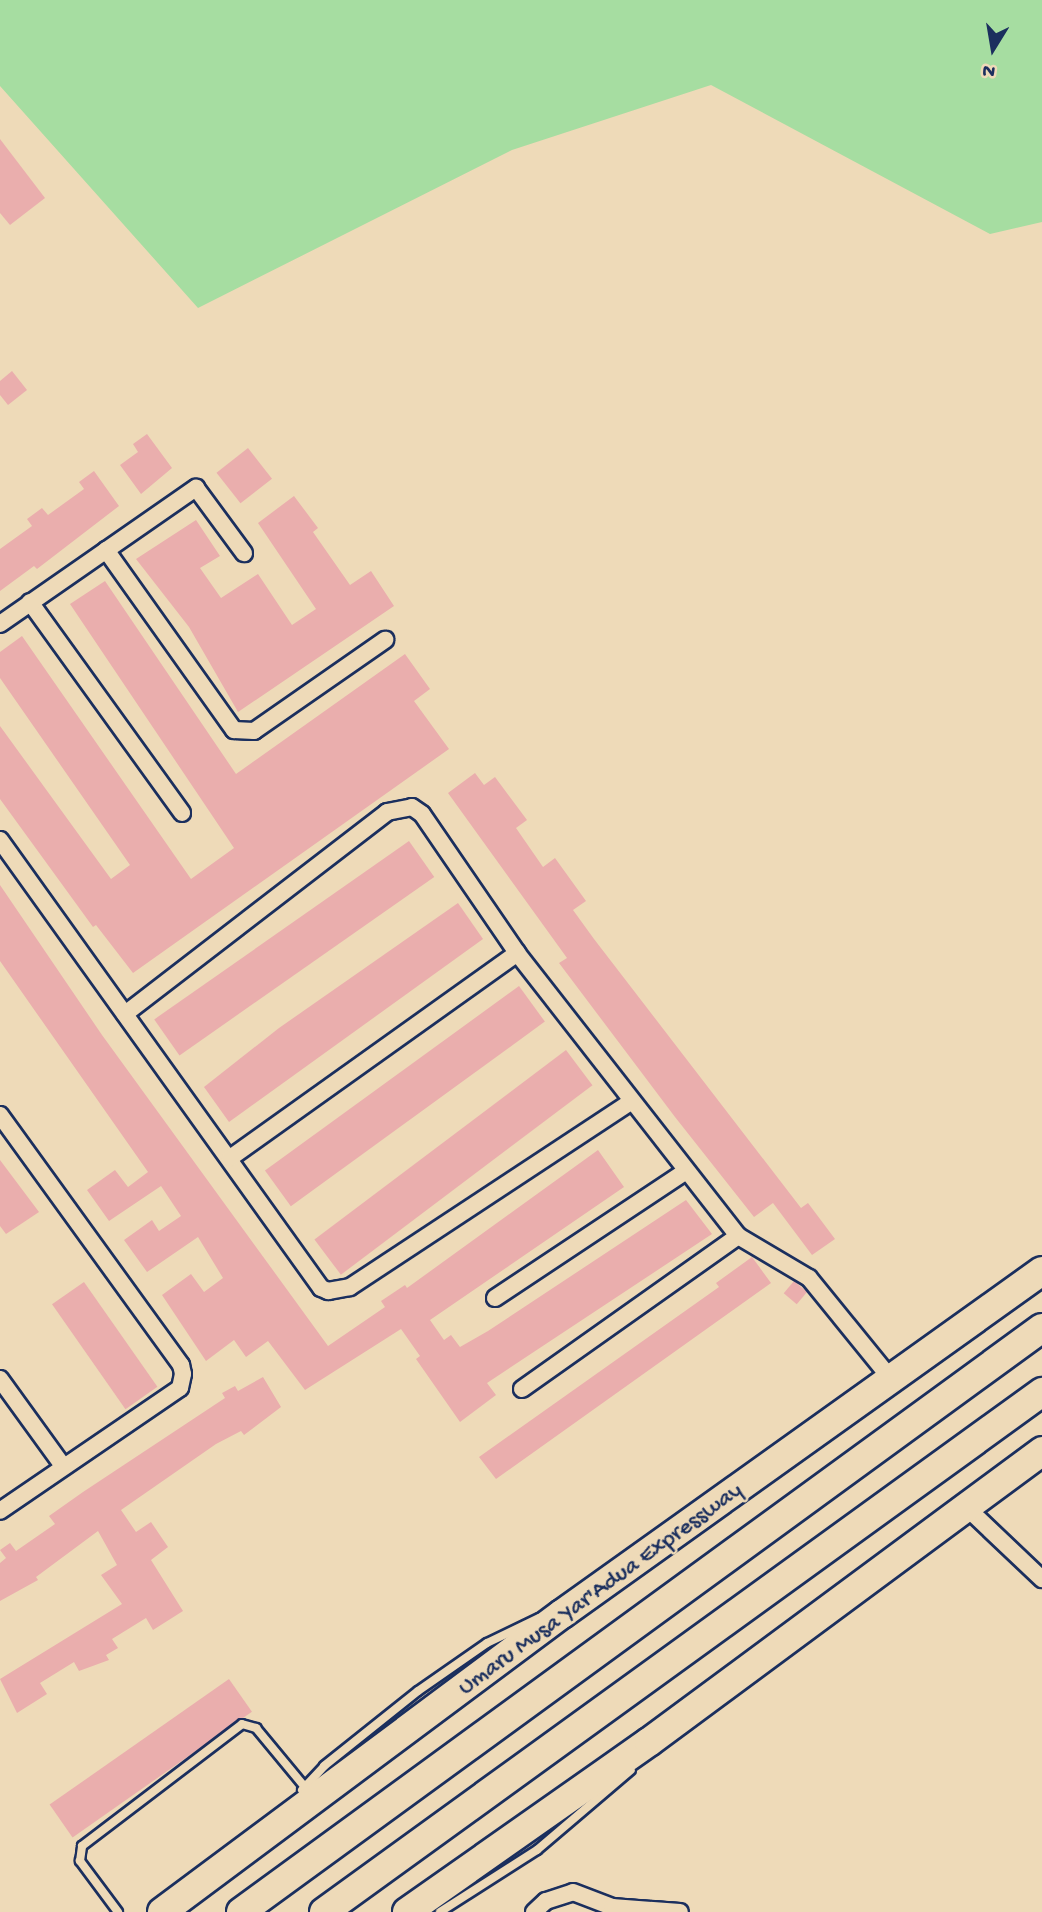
<!DOCTYPE html>
<html>
<head>
<meta charset="utf-8">
<style>
	body { margin:0 }
	#map { position:relative; width:1042px; height:1912px; overflow:hidden; background:#eedab8; font-family:"Gochi Hand",sans-serif }
	div>[style] { position:absolute }
	.green>* { inset:0; background:#a6dda1 }
	.building>* { inset:0; background:#eaaead; transform-origin:0 0 }
	.roads { filter:drop-shadow(2px 0 #1b2f5e) drop-shadow(-2px 0 #1b2f5e) drop-shadow(0 2px #1b2f5e) drop-shadow(0 -2px #1b2f5e) }
	.lane>* { height:8px; margin:-4px; padding:0 4px; transform-origin:4px; border-radius:4px; background:#eedab8 }
	.street>* { height:16px; margin:-8px; padding:0 8px; transform-origin:8px; border-radius:8px; background:#eedab8 }
	.highway>* { height:28px; margin:-14px; padding:0 14px; transform-origin:14px; border-radius:14px; background:#eedab8 }
	span { translate:-50% -50%; white-space:nowrap; text-align:center; line-height:1.15; -webkit-text-stroke:5px #eedab8; paint-order:stroke }
	.street-label { font-size:24px; color:#1b2f5e }
	.north { position:absolute; left:958px; top:14px; width:70px; height:70px; -webkit-text-stroke:5px #eedab8; paint-order:stroke; rotate:191deg; font-size:19px; font-weight:700; line-height:28px; text-align:center; color:#1b2f5e }
	.north::after { content:''; display:block; margin:auto; width:24px; height:32px; background:#1b2f5e; clip-path:polygon(50% 0,100% 100%,50% 72%,0 100%) }
</style>
</head>
<body>
<div id="map">
	<div class="green">
		<div style="clip-path:polygon(0 0,1042px 0,1042px 222px,990px 234px,711px 85px,512px 150px,198px 308px,0 86px)"></div>
	</div>
	<div class="building">
		<div style="clip-path:polygon(0 139px,45px 198px,10px 225px,0 213px)"></div>
		<div style="clip-path:polygon(12px 371px,27px 390px,8px 405px,0 395px,0 381px)"></div>
		<div style="clip-path:polygon(147px 434px,172px 468px,141px 494px,120px 465px,138px 452px,133px 444px)"></div>
		<div style="left:248px;top:448px;width:39px;height:40px;rotate:52deg"></div>
		<div style="clip-path:polygon(94px 471px,119px 506px,37px 569px,34px 566px,0 591px,0 549px,32px 526px,27px 519px,42px 508px,48px 515px,84px 489px,79px 482px)"></div>
		<div style="clip-path:polygon(294px 496px,318px 528px,313px 532px,350px 585px,371px 571px,394px 606px,238px 712px,189px 627px,136px 559px,196px 520px,220px 556px,200px 568px,221px 598px,258px 574px,292px 625px,316px 609px,258px 523px)"></div>
		<div style="clip-path:polygon(105px 581px,236px 774px,405px 654px,430px 689px,414px 701px,449px 749px,133px 973px,96px 925px,93px 927px,0 799px,0 726px,111px 879px,130px 865px,0 678px,0 652px,22px 636px,191px 879px,234px 848px,70px 604px)"></div>
		<div style="clip-path:polygon(475px 773px,484px 785px,495px 777px,527px 820px,516px 828px,543px 867px,555px 858px,586px 901px,573px 910px,594px 939px,801px 1208px,808px 1203px,835px 1239px,812px 1255px,773px 1203px,754px 1217px,675px 1117px,559px 963px,567px 958px,448px 793px)"></div>
		<div style="left:409px;top:841px;width:44px;height:311px;rotate:55deg"></div>
		<div style="clip-path:polygon(0 885px,102px 1035px,328px 1346px,385px 1307px,381px 1301px,405px 1285px,407px 1288px,598px 1150px,624px 1187px,430px 1320px,444px 1340px,451px 1335px,460px 1347px,488px 1331px,686px 1200px,712px 1234px,487px 1383px,496px 1395px,460px 1422px,416px 1359px,420px 1356px,401px 1329px,305px 1390px,268px 1341px,246px 1357px,234px 1340px,206px 1361px,162px 1295px,191px 1274px,204px 1292px,223px 1278px,198px 1237px,147px 1272px,124px 1240px,152px 1220px,159px 1231px,181px 1216px,161px 1186px,109px 1221px,87px 1190px,115px 1170px,128px 1187px,148px 1172px,0 961px)"></div>
		<div style="clip-path:polygon(458px 903px,483px 939px,229px 1122px,204px 1087px,279px 1028px)"></div>
		<div style="left:519px;top:986px;width:44px;height:314px;rotate:54deg"></div>
		<div style="left:566px;top:1050px;width:44px;height:315px;rotate:53deg"></div>
		<div style="clip-path:polygon(0 1160px,39px 1212px,6px 1234px,0 1226px)"></div>
		<div style="clip-path:polygon(752px 1257px,771px 1283px,496px 1479px,479px 1457px,719px 1287px,716px 1283px)"></div>
		<div style="left:794px;top:1281px;width:17px;height:16px;rotate:40deg"></div>
		<div style="left:84px;top:1282px;width:128px;height:39px;rotate:55deg"></div>
		<div style="clip-path:polygon(263px 1377px,281px 1407px,244px 1435px,241px 1431px,216px 1444px,121px 1510px,136px 1532px,151px 1522px,168px 1547px,151px 1560px,183px 1611px,153px 1630px,146px 1618px,112px 1639px,118px 1648px,106px 1655px,109px 1660px,79px 1671px,74px 1662px,40px 1683px,47px 1694px,17px 1713px,0 1679px,122px 1604px,101px 1575px,117px 1565px,98px 1531px,36px 1577px,38px 1580px,0 1601px,0 1563px,6px 1558px,0 1550px,10px 1543px,16px 1551px,55px 1524px,49px 1516px,83px 1492px,225px 1398px,222px 1393px,235px 1386px,238px 1391px)"></div>
		<div style="left:229px;top:1679px;width:40px;height:219px;rotate:55deg"></div>
	</div>
	<div class="roads">
		<div class="lane">
			<div style="left:302px;top:1790px;width:33px;rotate:-47deg"></div>
			<div style="left:324px;top:1766px;width:120px;rotate:-38.6deg"></div>
			<div style="left:418px;top:1691px;width:84px;rotate:-34.8deg"></div>
			<div style="left:487px;top:1643px;width:58px;rotate:-25.7deg"></div>
			<div style="left:118px;top:1912px;width:64px;rotate:-126.7deg"></div>
			<div style="left:80px;top:1861px;width:15px;rotate:-82deg"></div>
			<div style="left:82px;top:1846px;width:201px;rotate:-37.3deg"></div>
			<div style="left:242px;top:1724px;width:15px;rotate:16deg"></div>
			<div style="left:256px;top:1728px;width:75px;rotate:50.4deg"></div>
			<div style="left:440px;top:1912px;width:115px;rotate:-32.6deg"></div>
			<div style="left:537px;top:1850px;width:123px;rotate:-40.4deg"></div>
		</div>
		<div class="street">
			<div style="left:106px;top:550px;width:221px;rotate:54.6deg"></div>
			<div style="left:234px;top:730px;width:20px;rotate:3deg"></div>
			<div style="left:254px;top:731px;width:160px;rotate:-34.8deg"></div>
			<div style="left:30px;top:602px;width:260px;rotate:54.2deg"></div>
			<div style="left:0;top:624px;width:239px;rotate:-34.8deg"></div>
			<div style="left:196px;top:488px;width:81px;rotate:53.6deg"></div>
			<div style="left:0;top:840px;width:551px;rotate:54.38deg"></div>
			<div style="left:321px;top:1288px;width:8px;rotate:23deg"></div>
			<div style="left:328px;top:1291px;width:22px;rotate:-10deg"></div>
			<div style="left:350px;top:1287px;width:336px;rotate:-33.4deg"></div>
			<div style="left:125px;top:1014px;width:331px;rotate:-37.6deg"></div>
			<div style="left:387px;top:812px;width:25px;rotate:-11deg"></div>
			<div style="left:412px;top:807px;width:12px;rotate:35deg"></div>
			<div style="left:422px;top:814px;width:168px;rotate:55.6deg"></div>
			<div style="left:517px;top:953px;width:359px;rotate:52deg"></div>
			<div style="left:738px;top:1236px;width:82px;rotate:30.6deg"></div>
			<div style="left:809px;top:1278px;width:132px;rotate:50.9deg"></div>
			<div style="left:0;top:1115px;width:309px;rotate:54.1deg"></div>
			<div style="left:181px;top:1365px;width:9px;rotate:77deg"></div>
			<div style="left:183px;top:1374px;width:14px;rotate:102deg"></div>
			<div style="left:180px;top:1388px;width:218px;rotate:145.7deg"></div>
			<div style="left:230px;top:1158px;width:353px;rotate:-35.5deg"></div>
			<div style="left:495px;top:1298px;width:229px;rotate:-33.6deg"></div>
			<div style="left:0;top:1379px;width:107px;rotate:54.1deg"></div>
			<div style="left:522px;top:1389px;width:265px;rotate:-35.3deg"></div>
			<div style="left:966px;top:1507px;width:105px;rotate:43.5deg"></div>
			<div style="left:534px;top:1912px;width:16px;rotate:-43deg"></div>
			<div style="left:546px;top:1901px;width:28px;rotate:-18deg"></div>
			<div style="left:573px;top:1892px;width:42px;rotate:21deg"></div>
			<div style="left:612px;top:1907px;width:68px;rotate:4.2deg"></div>
		</div>
		<div class="highway">
			<div style="left:162px;top:1912px;width:499px;rotate:-36.7deg"></div>
			<div style="left:562px;top:1614px;width:590px;rotate:-35.55deg"></div>
			<div style="left:241px;top:1912px;width:991px;rotate:-36.1deg"></div>
			<div style="left:324px;top:1912px;width:887px;rotate:-35.91deg"></div>
			<div style="left:407px;top:1912px;width:296px;rotate:-35.1deg"></div>
			<div style="left:649px;top:1742px;width:489px;rotate:-36.5deg"></div>
		</div>
	</div>
	<div class="street-label">
		<span style="left:601px;top:1590px;rotate:-36deg">Umaru Musa Yar'Adua Expressway</span>
	</div>
	<div class="north">N</div>
</div>
</body>
</html>
